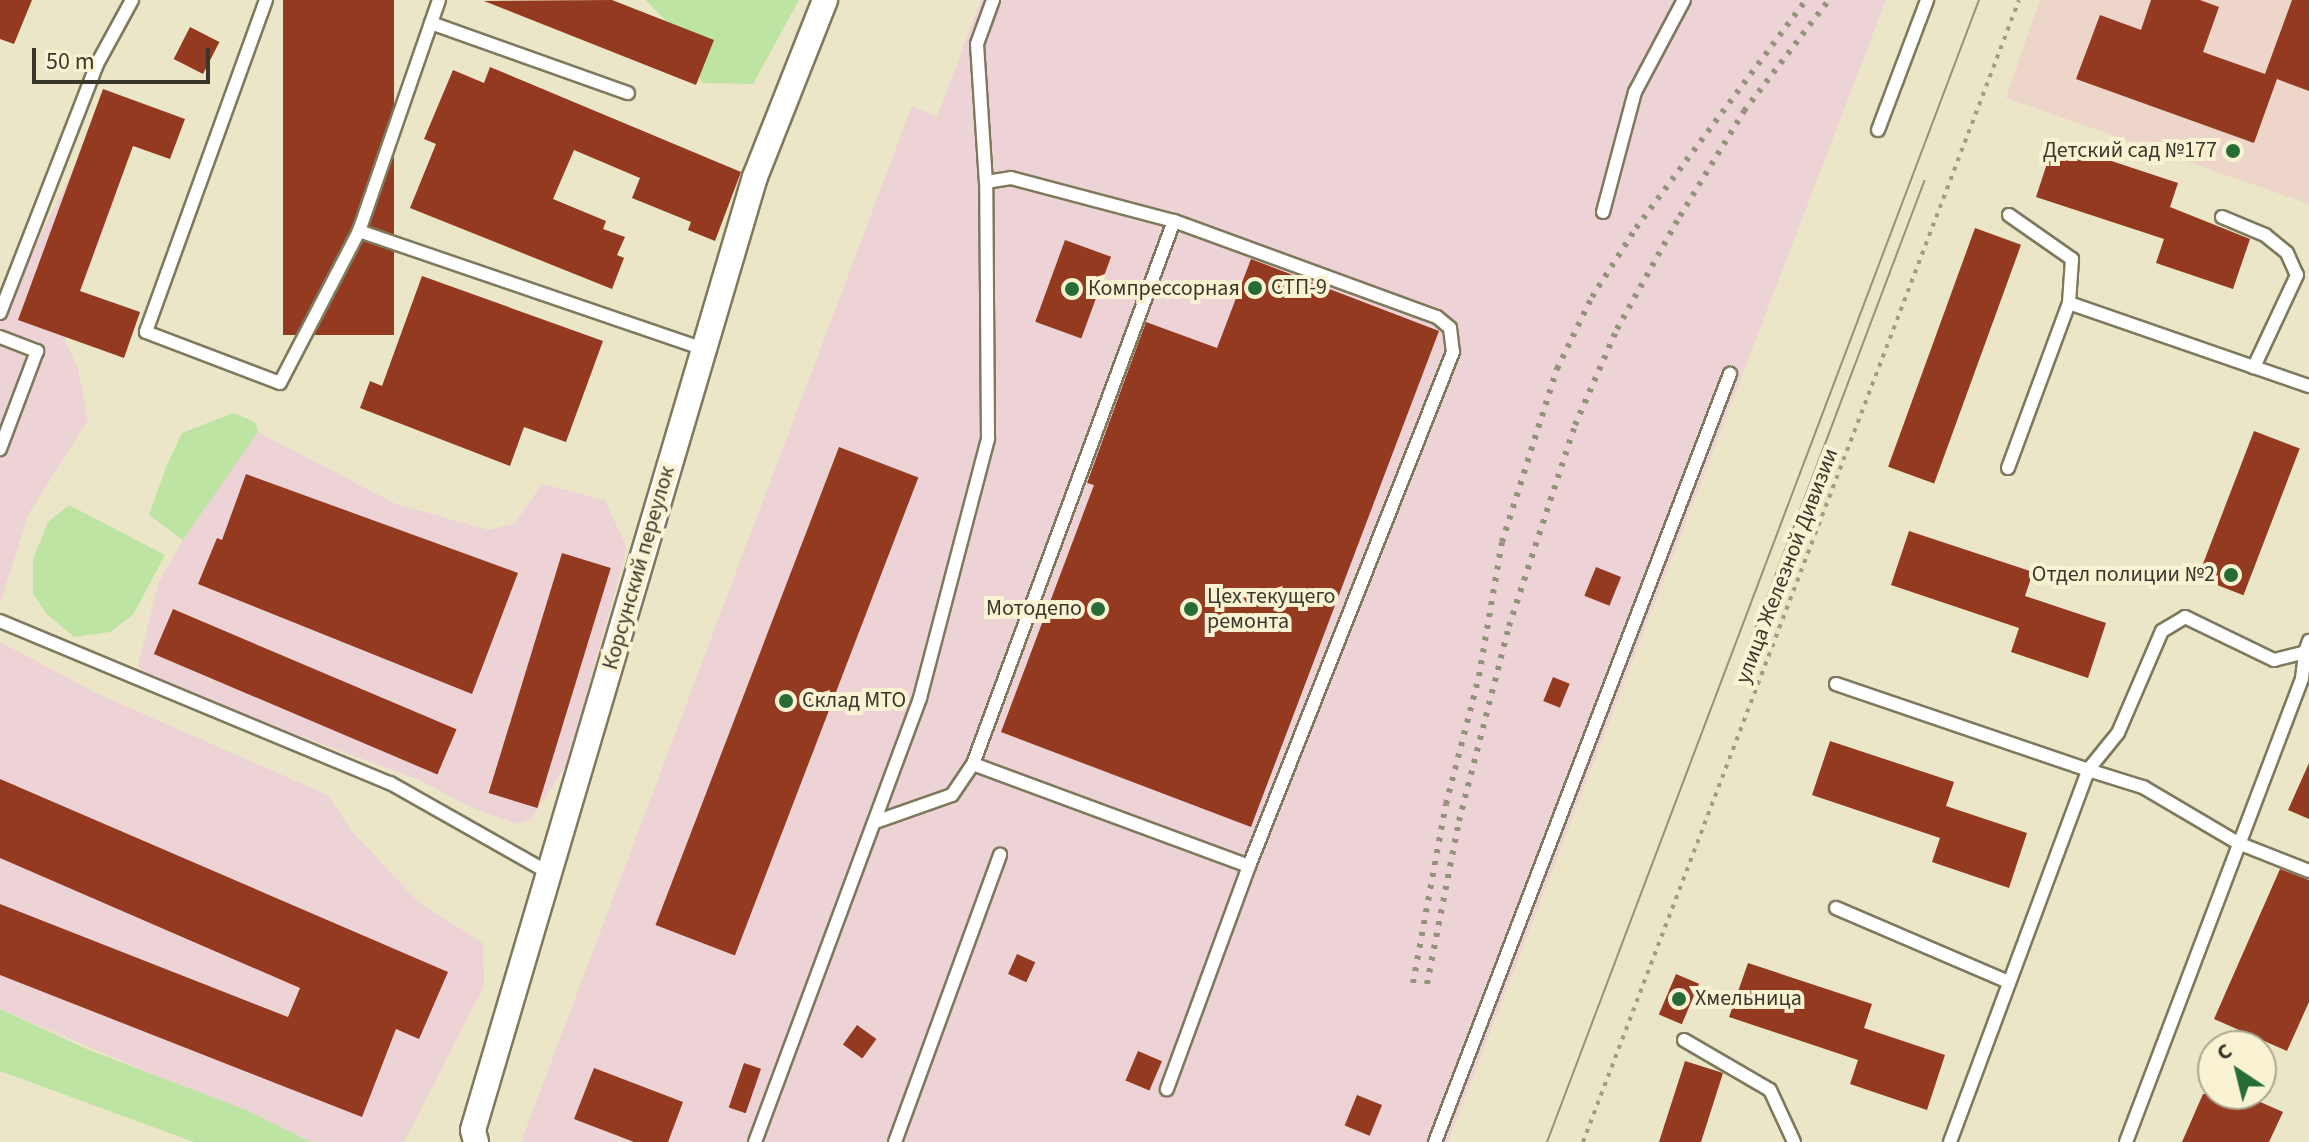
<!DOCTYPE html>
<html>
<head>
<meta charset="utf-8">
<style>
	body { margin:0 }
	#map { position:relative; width:2309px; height:1142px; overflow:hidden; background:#ebe6c7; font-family:"Source Sans 3",sans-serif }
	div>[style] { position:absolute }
	.industrial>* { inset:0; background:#eed3d6 }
	.education>* { inset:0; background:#edd5ca }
	.green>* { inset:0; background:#bee4a3 }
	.building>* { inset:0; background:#933a21; transform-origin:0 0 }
	.path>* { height:4px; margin-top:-2px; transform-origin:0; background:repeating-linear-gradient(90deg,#a09c85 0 4px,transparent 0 10px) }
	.roads { filter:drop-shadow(2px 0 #7e795d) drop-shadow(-2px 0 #7e795d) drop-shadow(0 2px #7e795d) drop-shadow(0 -2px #7e795d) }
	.service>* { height:12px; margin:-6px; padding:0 6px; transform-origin:6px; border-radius:6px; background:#fff }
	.minor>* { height:24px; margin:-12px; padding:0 12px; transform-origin:12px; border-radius:12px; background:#fff }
	.tram>* { height:2px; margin:-1px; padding:0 1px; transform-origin:1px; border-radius:1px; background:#95927c }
	.rail>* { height:6px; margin-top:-3px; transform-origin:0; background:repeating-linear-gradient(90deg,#95927c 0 4px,transparent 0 12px) }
	.dots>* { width:22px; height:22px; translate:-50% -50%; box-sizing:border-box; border:4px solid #f9f3d4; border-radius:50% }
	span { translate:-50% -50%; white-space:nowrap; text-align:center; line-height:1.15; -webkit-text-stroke:8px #f9f3d4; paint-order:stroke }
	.poi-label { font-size:22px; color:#39372b }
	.right { translate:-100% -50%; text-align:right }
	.left { translate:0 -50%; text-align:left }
	.street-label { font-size:22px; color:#39372b }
	.north { position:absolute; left:2197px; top:1030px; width:80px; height:80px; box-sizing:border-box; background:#f9f3d4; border:2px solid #aca890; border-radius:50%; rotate:325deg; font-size:22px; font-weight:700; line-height:32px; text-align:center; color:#39372b }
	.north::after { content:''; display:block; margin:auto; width:28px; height:36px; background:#276c37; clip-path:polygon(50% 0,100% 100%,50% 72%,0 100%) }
	.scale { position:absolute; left:32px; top:48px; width:178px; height:36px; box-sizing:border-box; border:4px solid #39372b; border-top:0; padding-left:10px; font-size:24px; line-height:28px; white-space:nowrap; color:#39372b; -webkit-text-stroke:6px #f9f3d4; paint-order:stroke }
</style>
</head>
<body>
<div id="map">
	<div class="industrial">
		<div style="clip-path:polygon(981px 0,1886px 0,1448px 1142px,521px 1142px,912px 106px,937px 117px)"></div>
		<div style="clip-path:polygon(82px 152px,117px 194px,64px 337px,78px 369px,88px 420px,28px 515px,0 604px,0 317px)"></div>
		<div style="clip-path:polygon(258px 432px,396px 504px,489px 530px,515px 523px,542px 484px,605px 500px,627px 548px,567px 764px,531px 819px,517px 824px,470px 807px,419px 780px,246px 716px,148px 675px,138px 666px,158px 584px,200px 510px)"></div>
		<div style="clip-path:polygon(0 642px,98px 694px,328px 795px,351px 830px,418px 902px,483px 943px,484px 986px,404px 1142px,311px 1142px,0 1009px)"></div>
	</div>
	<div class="education">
		<div style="clip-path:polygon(2040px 0,2309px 0,2309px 204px,2006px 98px)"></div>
	</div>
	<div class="green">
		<div style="clip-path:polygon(646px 0,799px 0,753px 84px,702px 83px,685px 42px)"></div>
		<div style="clip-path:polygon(233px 413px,255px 422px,258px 432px,183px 540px,149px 515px,167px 465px,182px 433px)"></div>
		<div style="clip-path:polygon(69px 505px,165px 555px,133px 615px,110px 632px,74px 637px,47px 614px,33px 594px,33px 559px,48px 522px)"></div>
		<div style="clip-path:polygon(0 1009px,89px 1050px,246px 1110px,311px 1142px,194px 1142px,0 1071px)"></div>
	</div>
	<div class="building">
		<div style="clip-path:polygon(0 0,32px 0,14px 44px,0 39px)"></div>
		<div style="left:283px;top:0;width:111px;height:335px"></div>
		<div style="clip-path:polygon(612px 0,714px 40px,696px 85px,484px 1px)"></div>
		<div style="clip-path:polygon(2151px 0,2200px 0,2219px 7px,2203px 52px,2265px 74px,2292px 0,2309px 0,2309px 91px,2277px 79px,2254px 143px,2076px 79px,2100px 15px,2141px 30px)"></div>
		<div style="left:190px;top:27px;width:33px;height:36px;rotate:27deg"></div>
		<div style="clip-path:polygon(490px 67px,741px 172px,715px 241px,688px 230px,691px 222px,632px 198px,640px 178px,574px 150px,553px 199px,606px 221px,603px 229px,625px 237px,617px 255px,624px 258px,612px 289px,410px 208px,436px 144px,424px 139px,453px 70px,484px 83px)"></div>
		<div style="clip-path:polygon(103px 89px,185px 119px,170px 159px,133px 146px,80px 291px,140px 312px,124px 358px,18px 320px)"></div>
		<div style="clip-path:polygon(2054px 142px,2178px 183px,2170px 207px,2250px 239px,2233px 289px,2156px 263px,2164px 239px,2036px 197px)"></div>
		<div style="left:1975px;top:228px;width:49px;height:254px;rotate:20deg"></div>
		<div style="left:1065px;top:240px;width:49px;height:87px;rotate:20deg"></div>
		<div style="clip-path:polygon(1251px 259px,1439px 331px,1251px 827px,1001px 732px,1094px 485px,1087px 483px,1146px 322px,1217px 348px)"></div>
		<div style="clip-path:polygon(422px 276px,603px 341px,566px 442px,524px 427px,510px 466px,360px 408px,370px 381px,382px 386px)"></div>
		<div style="left:2254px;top:431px;width:49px;height:157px;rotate:21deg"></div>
		<div style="left:839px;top:447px;width:85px;height:512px;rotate:21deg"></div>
		<div style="clip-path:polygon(246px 474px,518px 573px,472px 694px,198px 584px,217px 538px,222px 540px)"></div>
		<div style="clip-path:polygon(1909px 531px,2033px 572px,2025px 596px,2106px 623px,2088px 678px,2011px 652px,2019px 628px,1891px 585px)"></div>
		<div style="left:562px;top:553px;width:51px;height:251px;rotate:17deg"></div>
		<div style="left:1596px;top:567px;width:27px;height:31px;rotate:22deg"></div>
		<div style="left:173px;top:609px;width:308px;height:49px;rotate:23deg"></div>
		<div style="left:1553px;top:677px;width:18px;height:26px;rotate:22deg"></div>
		<div style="clip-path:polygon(1830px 741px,1954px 782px,1946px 806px,2027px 833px,2009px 888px,1932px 862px,1940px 838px,1812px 795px)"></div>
		<div style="clip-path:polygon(2309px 763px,2309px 819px,2288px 810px)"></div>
		<div style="clip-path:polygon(0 779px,448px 972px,419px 1039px,396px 1029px,362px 1117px,0 975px,0 904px,288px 1017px,300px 988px,0 858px)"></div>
		<div style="clip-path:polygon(2280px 869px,2309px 880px,2309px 1002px,2287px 1051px,2214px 1019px)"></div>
		<div style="left:1017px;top:954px;width:20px;height:22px;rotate:24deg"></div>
		<div style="clip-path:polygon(1748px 963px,1872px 1004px,1864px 1028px,1945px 1055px,1927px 1110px,1850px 1084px,1858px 1060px,1729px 1017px)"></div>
		<div style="left:1676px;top:974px;width:25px;height:44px;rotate:23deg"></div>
		<div style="left:857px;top:1025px;width:24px;height:24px;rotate:36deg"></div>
		<div style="left:1138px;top:1051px;width:26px;height:32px;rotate:23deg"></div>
		<div style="clip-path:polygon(1685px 1061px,1723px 1073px,1701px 1142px,1659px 1142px)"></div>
		<div style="left:744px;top:1063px;width:18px;height:47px;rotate:19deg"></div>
		<div style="clip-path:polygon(594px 1068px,683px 1102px,668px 1142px,634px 1142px,574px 1119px)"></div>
		<div style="clip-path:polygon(2203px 1094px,2242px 1094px,2283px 1112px,2269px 1142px,2182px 1142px)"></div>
		<div style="left:1357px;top:1095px;width:27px;height:33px;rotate:22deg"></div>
	</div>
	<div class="path">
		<div style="left:1583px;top:1142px;width:1222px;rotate:-69.1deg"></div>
	</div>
	<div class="roads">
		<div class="service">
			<div style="left:266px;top:0;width:353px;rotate:109.9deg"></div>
			<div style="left:146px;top:332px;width:143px;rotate:20.8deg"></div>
			<div style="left:280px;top:383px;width:171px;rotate:-62.5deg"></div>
			<div style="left:359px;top:231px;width:244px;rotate:-70.9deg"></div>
			<div style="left:993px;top:0;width:47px;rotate:110deg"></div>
			<div style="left:977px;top:44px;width:138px;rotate:86.3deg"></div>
			<div style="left:986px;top:182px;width:25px;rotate:-9deg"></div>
			<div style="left:1011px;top:178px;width:169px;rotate:14.8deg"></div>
			<div style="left:1174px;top:221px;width:280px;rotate:20.1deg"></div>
			<div style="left:1437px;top:317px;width:17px;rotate:40deg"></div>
			<div style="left:1450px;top:328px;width:24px;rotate:83deg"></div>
			<div style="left:1453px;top:352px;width:553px;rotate:111.65deg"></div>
			<div style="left:1249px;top:866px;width:238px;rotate:110.2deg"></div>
			<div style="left:431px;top:23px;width:209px;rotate:19.6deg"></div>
			<div style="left:1878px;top:130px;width:139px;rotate:-69.3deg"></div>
			<div style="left:1603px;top:212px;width:124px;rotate:-75.1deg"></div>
			<div style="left:1635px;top:92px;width:104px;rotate:-62deg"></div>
			<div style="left:2009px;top:215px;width:77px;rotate:34.9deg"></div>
			<div style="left:2072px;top:259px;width:44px;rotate:93.9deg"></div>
			<div style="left:2222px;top:217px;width:47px;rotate:22.7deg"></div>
			<div style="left:2265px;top:235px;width:28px;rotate:39deg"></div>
			<div style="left:2287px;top:253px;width:24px;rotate:66deg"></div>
			<div style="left:2297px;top:275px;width:102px;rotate:115.1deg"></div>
			<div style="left:1174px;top:221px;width:579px;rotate:110.31deg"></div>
			<div style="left:973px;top:764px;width:294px;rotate:20.3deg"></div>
			<div style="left:359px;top:231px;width:365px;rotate:18.9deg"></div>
			<div style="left:0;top:313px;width:267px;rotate:-68.7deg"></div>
			<div style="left:97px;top:64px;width:73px;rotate:-61.3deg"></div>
			<div style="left:0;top:337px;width:40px;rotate:21deg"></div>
			<div style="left:37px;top:351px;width:105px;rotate:110.7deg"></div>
			<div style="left:2008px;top:468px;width:176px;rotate:-69.7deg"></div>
			<div style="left:2069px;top:303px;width:254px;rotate:19.1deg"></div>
			<div style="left:0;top:621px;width:422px;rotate:22.6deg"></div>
			<div style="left:390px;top:783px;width:183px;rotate:29.5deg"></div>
			<div style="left:1836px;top:684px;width:266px;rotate:18.8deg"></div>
			<div style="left:2088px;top:770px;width:48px;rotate:-51deg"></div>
			<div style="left:2118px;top:733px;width:111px;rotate:-66.7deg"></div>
			<div style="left:2162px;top:631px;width:27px;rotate:-31deg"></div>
			<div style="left:2185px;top:617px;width:99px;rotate:25.8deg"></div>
			<div style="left:2274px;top:660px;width:32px;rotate:-14deg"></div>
			<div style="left:2305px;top:652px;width:12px;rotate:-70deg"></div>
			<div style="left:878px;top:821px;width:78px;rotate:-19.4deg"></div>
			<div style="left:952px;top:795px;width:37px;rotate:-56deg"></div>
			<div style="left:1836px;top:908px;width:188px;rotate:23.2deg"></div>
			<div style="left:1684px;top:1040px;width:99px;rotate:30.2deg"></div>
			<div style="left:1770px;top:1090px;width:57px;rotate:65.2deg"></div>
			<div style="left:755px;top:1142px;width:474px;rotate:-69.6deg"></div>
			<div style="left:920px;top:698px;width:268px;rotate:-75.3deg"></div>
			<div style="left:988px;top:439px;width:257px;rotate:-90.4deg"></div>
			<div style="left:895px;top:1142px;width:306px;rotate:-69.9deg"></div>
			<div style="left:1435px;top:1142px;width:823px;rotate:-68.99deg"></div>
			<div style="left:1950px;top:1142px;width:397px;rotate:-69.6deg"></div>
			<div style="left:2088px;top:770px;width:58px;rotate:17.2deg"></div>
			<div style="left:2143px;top:787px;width:110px;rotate:30.5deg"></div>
			<div style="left:2238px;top:843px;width:76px;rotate:21.5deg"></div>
			<div style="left:2126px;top:1142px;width:496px;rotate:-69.2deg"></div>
			<div style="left:2302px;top:678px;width:26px;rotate:-83deg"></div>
		</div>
		<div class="minor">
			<div style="left:476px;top:1142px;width:12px;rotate:-104deg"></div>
			<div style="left:473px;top:1130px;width:994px;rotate:-73.52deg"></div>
			<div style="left:755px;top:177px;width:190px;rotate:-68.4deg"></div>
		</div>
	</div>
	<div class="tram">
		<div style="left:1749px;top:645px;width:496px;rotate:-69.3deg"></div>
		<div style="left:1547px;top:1142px;width:1221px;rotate:-69.28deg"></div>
	</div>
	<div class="rail">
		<div style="left:1413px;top:983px;width:182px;rotate:-79.6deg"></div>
		<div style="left:1446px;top:804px;width:132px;rotate:-75.5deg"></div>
		<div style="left:1479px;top:676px;width:136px;rotate:-80.3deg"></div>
		<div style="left:1502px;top:542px;width:182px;rotate:-72.4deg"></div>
		<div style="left:1557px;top:369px;width:80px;rotate:-64.1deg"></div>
		<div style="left:1592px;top:297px;width:82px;rotate:-57.5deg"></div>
		<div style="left:1636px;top:228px;width:284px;rotate:-53.3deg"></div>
		<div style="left:1427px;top:984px;width:166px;rotate:-78.9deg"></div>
		<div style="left:1459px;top:821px;width:201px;rotate:-75.6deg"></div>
		<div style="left:1509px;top:626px;width:212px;rotate:-71.8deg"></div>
		<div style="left:1575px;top:425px;width:105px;rotate:-66.4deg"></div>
		<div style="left:1617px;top:329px;width:129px;rotate:-60.9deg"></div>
		<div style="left:1680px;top:216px;width:123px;rotate:-58.6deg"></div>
		<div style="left:1744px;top:111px;width:140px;rotate:-52.6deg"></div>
	</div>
	<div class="dots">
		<div style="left:2233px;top:151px;background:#276c37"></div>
		<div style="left:1255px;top:288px;background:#276c37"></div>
		<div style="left:1072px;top:289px;background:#276c37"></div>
		<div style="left:2231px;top:575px;background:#276c37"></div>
		<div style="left:1098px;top:609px;background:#276c37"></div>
		<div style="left:1191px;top:609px;background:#276c37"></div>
		<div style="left:786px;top:701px;background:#276c37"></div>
		<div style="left:1679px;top:999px;background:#276c37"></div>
	</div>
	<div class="poi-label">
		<span class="right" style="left:2217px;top:151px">Детский сад №177</span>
		<span class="left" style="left:1271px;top:288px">СТП-9</span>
		<span class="left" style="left:1088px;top:289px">Компрессорная</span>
		<span class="right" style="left:2215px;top:575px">Отдел полиции №2</span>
		<span class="left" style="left:1207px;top:609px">Цех текущего<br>ремонта</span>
		<span class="right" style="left:1082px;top:609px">Мотодепо</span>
		<span class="left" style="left:802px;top:701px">Склад МТО</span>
		<span class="left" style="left:1695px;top:999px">Хмельница</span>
	</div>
	<div class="street-label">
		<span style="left:1787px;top:566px;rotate:-69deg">улица Железной Дивизии</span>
		<span style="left:639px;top:568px;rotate:-74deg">Корсунский переулок</span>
	</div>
	<div class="north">С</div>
	<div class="scale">50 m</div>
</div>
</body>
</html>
